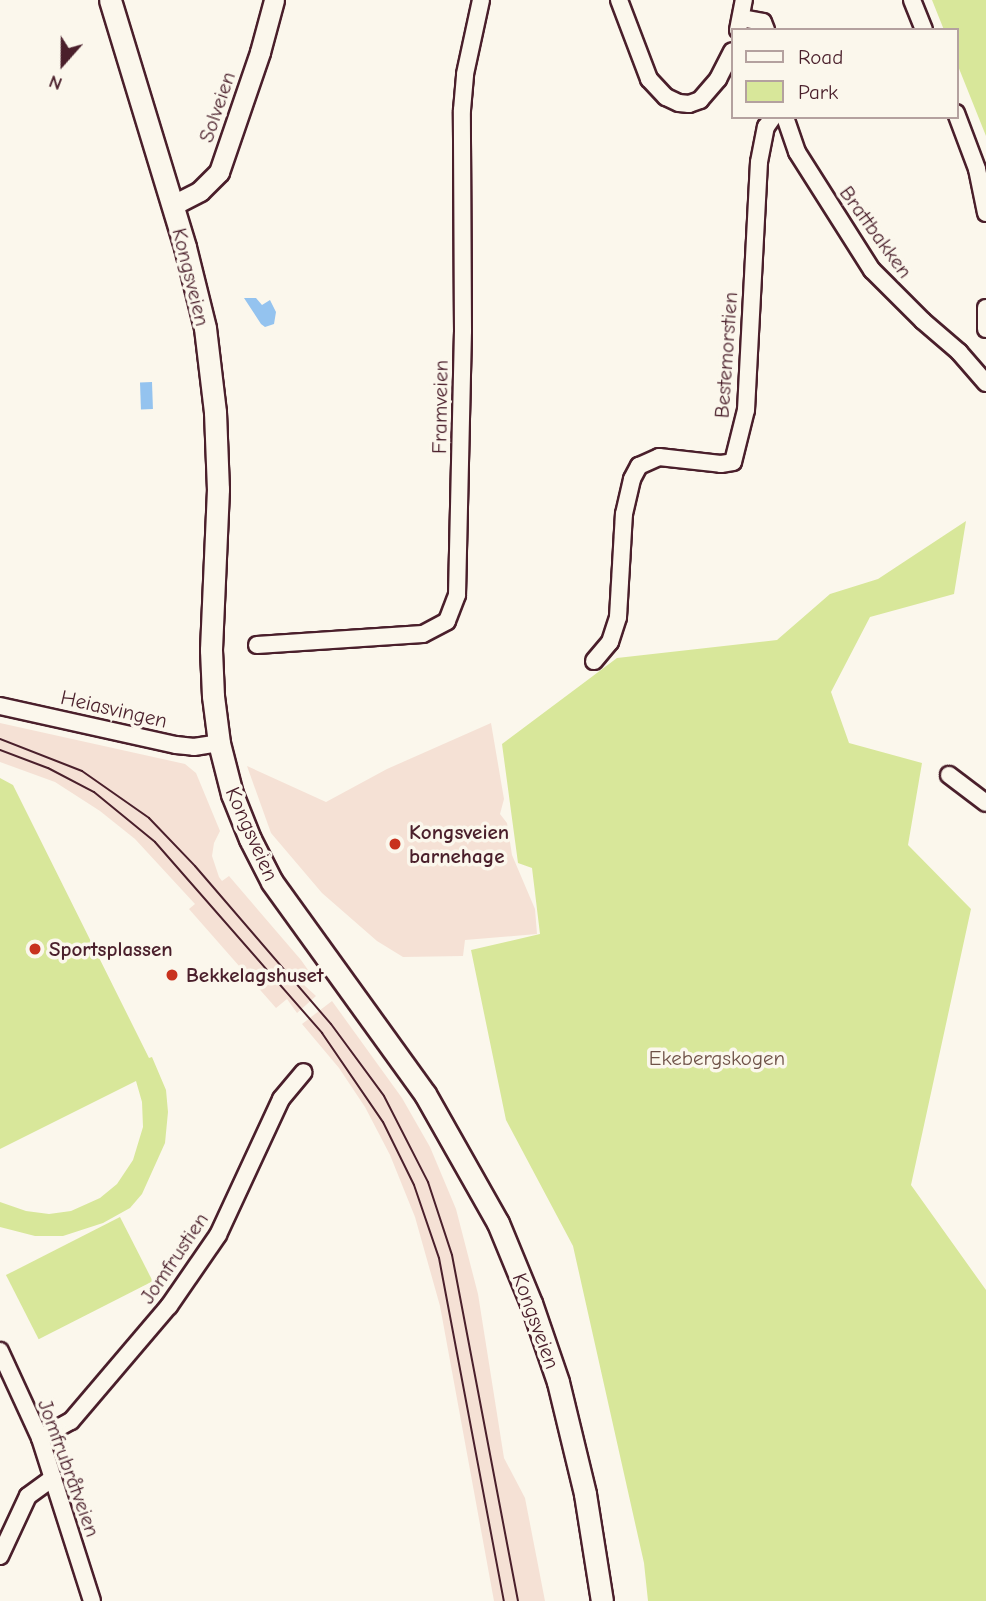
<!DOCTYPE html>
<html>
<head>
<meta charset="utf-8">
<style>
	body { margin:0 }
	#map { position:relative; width:986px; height:1601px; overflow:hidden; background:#fbf7ec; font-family:"Comic Neue",sans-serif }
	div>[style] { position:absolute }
	.built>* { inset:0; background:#f5e1d5 }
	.green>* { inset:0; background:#d8e79a; transform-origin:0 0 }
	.water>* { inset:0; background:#94c3ef; transform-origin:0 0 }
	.roads { filter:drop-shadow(2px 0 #4a1f2b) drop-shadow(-2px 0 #4a1f2b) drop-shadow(0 2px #4a1f2b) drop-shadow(0 -2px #4a1f2b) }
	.minor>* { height:16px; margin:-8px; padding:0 8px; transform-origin:8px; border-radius:8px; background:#fbf7ec }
	.tertiary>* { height:19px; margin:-9.5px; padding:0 9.5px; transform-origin:9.5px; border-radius:9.5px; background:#fbf7ec }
	.secondary>* { height:21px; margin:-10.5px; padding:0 10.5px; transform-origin:10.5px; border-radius:10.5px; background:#fbf7ec }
	.tram>* { height:2px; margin:-1px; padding:0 1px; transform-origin:1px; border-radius:1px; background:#4a1f2b }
	.dots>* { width:19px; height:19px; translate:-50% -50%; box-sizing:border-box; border:4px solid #fbf7ec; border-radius:50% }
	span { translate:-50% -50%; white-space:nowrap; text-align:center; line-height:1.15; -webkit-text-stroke:7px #fbf7ec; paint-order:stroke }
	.street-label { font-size:21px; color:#4a1f2b }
	.poi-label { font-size:21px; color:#4a1f2b; font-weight:700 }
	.left { translate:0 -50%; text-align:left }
	.park-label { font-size:21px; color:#6e5147 }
	.legend { position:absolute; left:731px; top:28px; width:228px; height:91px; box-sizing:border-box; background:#fbf7ec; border:2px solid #b4a19f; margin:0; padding:9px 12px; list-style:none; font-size:21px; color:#4a1f2b }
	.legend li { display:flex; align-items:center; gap:14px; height:35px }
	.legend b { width:35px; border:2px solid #b4a19f }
	.north { position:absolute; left:28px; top:28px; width:70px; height:70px; -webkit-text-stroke:5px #fbf7ec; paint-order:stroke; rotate:201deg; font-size:19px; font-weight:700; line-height:28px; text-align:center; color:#4a1f2b }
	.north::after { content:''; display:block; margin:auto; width:24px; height:32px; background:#4a1f2b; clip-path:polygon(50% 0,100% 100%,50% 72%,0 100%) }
</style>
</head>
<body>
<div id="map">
	<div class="built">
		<div style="clip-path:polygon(0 723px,185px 764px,196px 773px,220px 831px,214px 843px,212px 856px,219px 877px,222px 881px,229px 876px,301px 960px,313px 977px,304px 985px,316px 996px,297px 1013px,287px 999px,276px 1008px,189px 909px,195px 904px,135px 839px,100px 811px,55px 782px,0 762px)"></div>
		<div style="clip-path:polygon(491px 723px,504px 799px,500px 814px,507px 823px,512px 855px,535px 909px,537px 934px,465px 940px,463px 956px,403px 957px,377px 941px,322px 893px,271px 833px,247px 766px,326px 802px,387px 769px)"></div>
		<div style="clip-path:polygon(332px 1001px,402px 1098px,430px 1147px,456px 1209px,478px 1294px,504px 1458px,525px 1498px,545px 1601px,494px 1601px,440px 1306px,415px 1217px,390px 1155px,365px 1107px,339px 1068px,302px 1024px)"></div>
	</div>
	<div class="green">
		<div style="clip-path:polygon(932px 0,986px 0,986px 136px,956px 61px,956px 30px,944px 30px)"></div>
		<div style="clip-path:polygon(966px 521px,954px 594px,870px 617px,831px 692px,849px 743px,922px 763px,908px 845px,971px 909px,911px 1185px,986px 1290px,986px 1601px,648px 1601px,644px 1563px,573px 1246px,506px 1120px,471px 950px,540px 934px,532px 868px,518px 863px,502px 744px,617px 658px,777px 640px,830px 594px,878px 579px)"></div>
		<div style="clip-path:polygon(0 778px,13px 785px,149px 1058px,152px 1057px,166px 1090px,168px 1112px,165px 1143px,142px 1194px,130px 1208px,103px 1223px,63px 1236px,35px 1236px,0 1227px,0 1202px,26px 1211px,49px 1214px,71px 1211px,100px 1198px,117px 1184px,133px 1160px,143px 1127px,142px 1102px,136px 1081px,0 1149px)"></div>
		<div style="left:120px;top:1217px;width:72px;height:128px;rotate:63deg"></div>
	</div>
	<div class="water">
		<div style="clip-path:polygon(244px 298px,256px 298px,262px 305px,270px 300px,276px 312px,274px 324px,265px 327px,261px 324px)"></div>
		<div style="left:152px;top:382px;width:27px;height:12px;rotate:88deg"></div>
	</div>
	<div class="roads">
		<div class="minor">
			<div style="left:619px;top:0;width:85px;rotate:69.2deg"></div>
			<div style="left:649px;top:79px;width:25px;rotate:47deg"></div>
			<div style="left:666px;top:97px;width:14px;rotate:25deg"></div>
			<div style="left:679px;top:103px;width:10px;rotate:6deg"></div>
			<div style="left:689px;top:104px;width:12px;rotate:-20deg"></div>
			<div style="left:700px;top:100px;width:28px;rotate:-49deg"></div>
			<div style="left:718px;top:79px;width:31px;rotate:-63deg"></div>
			<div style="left:912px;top:0;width:32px;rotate:68deg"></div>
			<div style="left:741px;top:18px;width:22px;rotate:10deg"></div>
			<div style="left:763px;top:22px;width:9px;rotate:69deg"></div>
			<div style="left:738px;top:30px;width:31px;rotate:-79deg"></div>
			<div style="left:956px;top:113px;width:60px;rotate:69.4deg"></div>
			<div style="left:977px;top:169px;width:45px;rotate:78.4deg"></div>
			<div style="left:785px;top:117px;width:37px;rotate:71deg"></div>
			<div style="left:797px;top:152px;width:140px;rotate:57.6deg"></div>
			<div style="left:872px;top:270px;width:72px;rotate:45deg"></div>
			<div style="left:923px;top:321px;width:48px;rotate:40.7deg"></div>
			<div style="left:959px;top:352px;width:41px;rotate:48.9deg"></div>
			<div style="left:986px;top:308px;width:21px;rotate:90deg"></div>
			<div style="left:257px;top:645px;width:166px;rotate:-3.8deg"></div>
			<div style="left:423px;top:634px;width:27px;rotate:-28deg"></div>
			<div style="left:447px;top:621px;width:28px;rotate:-69deg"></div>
			<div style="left:457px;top:595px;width:264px;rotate:-88.7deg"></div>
			<div style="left:463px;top:331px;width:221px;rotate:-90.3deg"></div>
			<div style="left:462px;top:110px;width:36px;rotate:-85deg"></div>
			<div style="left:465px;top:74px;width:76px;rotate:-77.8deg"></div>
			<div style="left:594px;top:661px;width:25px;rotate:-50deg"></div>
			<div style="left:610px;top:642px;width:26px;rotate:-72deg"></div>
			<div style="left:618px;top:617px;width:103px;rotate:-86.7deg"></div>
			<div style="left:624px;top:514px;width:36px;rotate:-77deg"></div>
			<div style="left:632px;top:479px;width:15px;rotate:-62deg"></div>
			<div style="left:639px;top:466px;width:22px;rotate:-24deg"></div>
			<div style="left:659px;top:457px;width:62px;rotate:6.4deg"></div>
			<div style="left:721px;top:464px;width:12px;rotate:-9deg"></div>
			<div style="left:733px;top:462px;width:54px;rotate:-76deg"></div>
			<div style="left:746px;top:410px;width:248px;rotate:-87deg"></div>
			<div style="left:759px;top:162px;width:36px;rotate:-79deg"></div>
			<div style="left:766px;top:127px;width:12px;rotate:-55deg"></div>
			<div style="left:0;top:706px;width:180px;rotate:12.5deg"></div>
			<div style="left:176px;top:745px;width:18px;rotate:6deg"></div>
			<div style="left:194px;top:747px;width:25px;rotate:-9deg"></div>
			<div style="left:949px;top:775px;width:46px;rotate:37.1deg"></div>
			<div style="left:0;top:1351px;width:96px;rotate:65.3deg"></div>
			<div style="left:40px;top:1438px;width:171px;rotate:72.3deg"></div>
			<div style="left:40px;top:1438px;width:35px;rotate:-29deg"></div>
			<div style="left:71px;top:1421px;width:151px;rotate:-49.6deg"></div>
			<div style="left:169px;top:1306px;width:86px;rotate:-55.4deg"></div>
			<div style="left:218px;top:1235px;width:150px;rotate:-65.1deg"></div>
			<div style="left:281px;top:1099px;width:35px;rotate:-50deg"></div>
			<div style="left:0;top:1556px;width:66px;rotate:-65deg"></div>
			<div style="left:28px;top:1496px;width:31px;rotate:-36deg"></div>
		</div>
		<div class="tertiary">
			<div style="left:173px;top:205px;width:30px;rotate:-27deg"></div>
			<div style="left:200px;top:191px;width:27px;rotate:-45deg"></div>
			<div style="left:219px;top:172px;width:127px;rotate:-71.1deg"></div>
			<div style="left:260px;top:52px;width:54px;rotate:-74.9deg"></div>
		</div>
		<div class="secondary">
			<div style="left:110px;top:0;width:258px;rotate:73.1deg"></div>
			<div style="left:185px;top:247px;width:83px;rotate:76.1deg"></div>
			<div style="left:205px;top:328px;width:85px;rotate:83.2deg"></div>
			<div style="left:215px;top:412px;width:77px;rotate:87.8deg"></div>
			<div style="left:218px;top:489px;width:161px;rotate:92.5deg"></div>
			<div style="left:211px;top:650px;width:46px;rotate:87.5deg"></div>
			<div style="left:213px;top:696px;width:47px;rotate:82.7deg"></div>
			<div style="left:219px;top:743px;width:53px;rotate:75.7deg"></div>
			<div style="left:232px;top:794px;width:48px;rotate:68.2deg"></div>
			<div style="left:250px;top:839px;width:48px;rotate:62.9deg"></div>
			<div style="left:272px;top:882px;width:261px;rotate:54.2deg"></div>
			<div style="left:425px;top:1094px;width:148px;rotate:60.5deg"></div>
			<div style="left:498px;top:1223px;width:87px;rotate:67.6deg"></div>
			<div style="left:531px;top:1303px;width:83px;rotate:71.1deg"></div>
			<div style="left:558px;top:1382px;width:115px;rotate:76.4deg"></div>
			<div style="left:585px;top:1494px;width:108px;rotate:81deg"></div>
		</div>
	</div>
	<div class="tram">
		<div style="left:0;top:739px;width:88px;rotate:21.3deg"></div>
		<div style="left:82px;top:771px;width:82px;rotate:35deg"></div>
		<div style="left:149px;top:818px;width:66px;rotate:46.2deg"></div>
		<div style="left:195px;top:866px;width:208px;rotate:49.3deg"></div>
		<div style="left:331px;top:1024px;width:89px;rotate:53.6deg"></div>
		<div style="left:384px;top:1096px;width:97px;rotate:62.9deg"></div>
		<div style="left:428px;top:1182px;width:77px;rotate:71.8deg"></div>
		<div style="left:452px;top:1255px;width:352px;rotate:79.2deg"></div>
		<div style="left:0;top:750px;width:51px;rotate:20.6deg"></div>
		<div style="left:48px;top:768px;width:52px;rotate:27.6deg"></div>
		<div style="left:94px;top:792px;width:79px;rotate:39.3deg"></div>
		<div style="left:155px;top:842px;width:254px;rotate:48.8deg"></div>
		<div style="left:322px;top:1033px;width:108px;rotate:55.6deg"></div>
		<div style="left:383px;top:1122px;width:70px;rotate:63.8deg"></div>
		<div style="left:414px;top:1185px;width:77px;rotate:71.1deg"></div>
		<div style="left:439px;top:1258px;width:349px;rotate:79.3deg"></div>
	</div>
	<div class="dots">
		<div style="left:395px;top:844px;background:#c8321e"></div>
		<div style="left:35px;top:949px;background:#c8321e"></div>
		<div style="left:172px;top:975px;background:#c8321e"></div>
	</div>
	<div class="street-label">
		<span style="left:217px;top:107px;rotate:-71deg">Solveien</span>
		<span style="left:876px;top:232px;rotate:54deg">Brattbakken</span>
		<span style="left:191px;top:277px;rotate:76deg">Kongsveien</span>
		<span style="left:726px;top:355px;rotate:-86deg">Bestemorstien</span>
		<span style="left:440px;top:407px;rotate:-89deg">Framveien</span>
		<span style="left:114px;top:709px;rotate:13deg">Heiasvingen</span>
		<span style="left:252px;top:834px;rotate:66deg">Kongsveien</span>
		<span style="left:174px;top:1258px;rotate:-56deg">Jomfrustien</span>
		<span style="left:536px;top:1321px;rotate:70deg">Kongsveien</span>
		<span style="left:69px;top:1468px;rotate:70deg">Jomfrubråtveien</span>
	</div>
	<div class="poi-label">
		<span class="left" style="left:409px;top:844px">Kongsveien<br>barnehage</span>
		<span class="left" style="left:49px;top:949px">Sportsplassen</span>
		<span class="left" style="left:186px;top:975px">Bekkelagshuset</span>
	</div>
	<div class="park-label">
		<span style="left:717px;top:1058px">Ekebergskogen</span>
	</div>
	<ul class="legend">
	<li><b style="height:9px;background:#fbf7ec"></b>Road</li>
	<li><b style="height:19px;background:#d8e79a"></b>Park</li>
	</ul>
	<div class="north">N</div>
</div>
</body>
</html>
